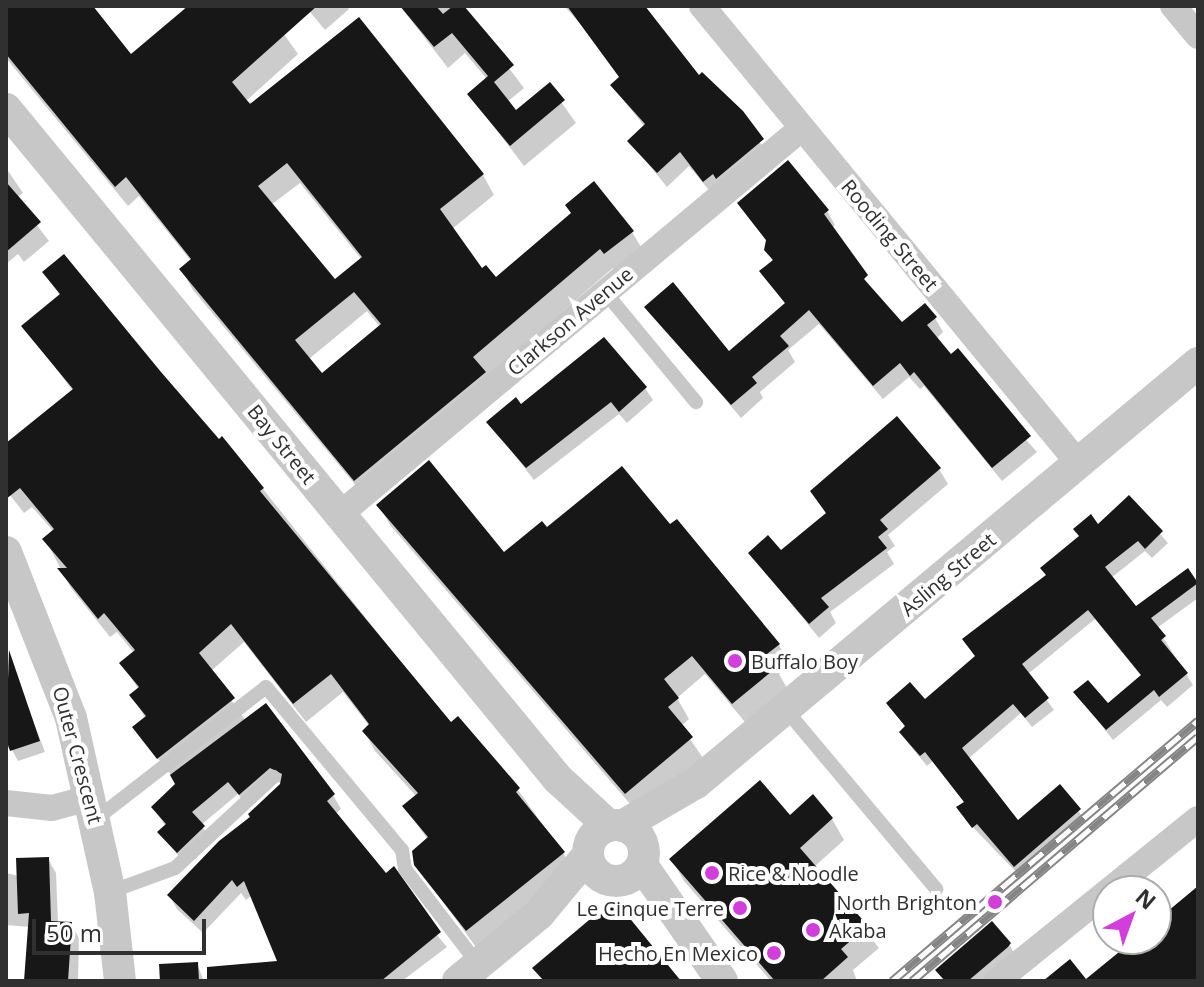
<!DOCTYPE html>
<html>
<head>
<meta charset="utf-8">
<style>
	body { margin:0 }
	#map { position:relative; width:1204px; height:987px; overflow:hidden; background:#fff; font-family:"Open Sans",sans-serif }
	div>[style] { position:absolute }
	.shadow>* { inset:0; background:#0003 }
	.building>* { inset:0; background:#171717; transform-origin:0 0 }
	.service>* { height:14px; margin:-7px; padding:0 7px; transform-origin:7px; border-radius:7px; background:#c7c7c7 }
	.minor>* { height:26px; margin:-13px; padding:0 13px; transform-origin:13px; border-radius:13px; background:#c7c7c7 }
	.tertiary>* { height:32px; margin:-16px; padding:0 16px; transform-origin:16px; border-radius:16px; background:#c7c7c7 }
	.tertiary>.ring { margin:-16px; padding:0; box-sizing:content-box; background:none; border:32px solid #c7c7c7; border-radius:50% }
	.rail>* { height:9px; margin-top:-4.5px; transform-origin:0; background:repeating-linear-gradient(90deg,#fff 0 18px,#858585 0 36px); box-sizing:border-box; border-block:2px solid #858585 }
	.dots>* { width:22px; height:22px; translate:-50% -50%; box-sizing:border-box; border:4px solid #fff; border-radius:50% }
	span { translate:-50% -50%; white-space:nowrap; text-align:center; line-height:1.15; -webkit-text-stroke:8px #fff; paint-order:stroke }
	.street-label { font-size:20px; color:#303030 }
	.poi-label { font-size:20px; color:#303030 }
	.left { translate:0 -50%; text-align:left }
	.right { translate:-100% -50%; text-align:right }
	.frame { position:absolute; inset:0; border:8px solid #303030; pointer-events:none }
	.north { position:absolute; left:1092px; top:875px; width:80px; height:80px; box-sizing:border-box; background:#fff; border:2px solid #acacac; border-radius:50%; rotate:41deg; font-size:22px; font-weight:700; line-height:32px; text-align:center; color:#303030 }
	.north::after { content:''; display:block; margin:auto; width:28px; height:36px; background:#d13edb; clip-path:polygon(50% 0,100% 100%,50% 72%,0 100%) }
	.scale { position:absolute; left:32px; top:919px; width:174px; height:36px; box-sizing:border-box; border:4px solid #303030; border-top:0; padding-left:10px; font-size:24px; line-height:28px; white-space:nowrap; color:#303030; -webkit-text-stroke:6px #fff; paint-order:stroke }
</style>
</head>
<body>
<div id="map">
	<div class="shadow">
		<div style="clip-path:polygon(evenodd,6px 6px,90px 6px,131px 56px,186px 11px,182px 6px,264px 6px,298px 54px,246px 101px,483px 175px,494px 195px,452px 229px,482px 271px,496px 280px,572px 214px,632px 232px,644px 252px,618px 274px,613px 268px,486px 377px,368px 500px,193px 290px,181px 269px,191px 261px,139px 196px,128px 206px,6px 58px,6px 6px,300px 183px,362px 260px,335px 282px,271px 205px,300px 183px,6px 6px,367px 311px,380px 327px,322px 375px,309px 359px,367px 311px)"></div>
		<div style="clip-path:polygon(305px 6px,347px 6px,349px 9px,325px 30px)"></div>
		<div style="clip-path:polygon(400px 6px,462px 6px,524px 88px,507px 102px,516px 113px,549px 85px,576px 123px,524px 166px,469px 94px,487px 79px,465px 53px,448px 68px)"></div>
		<div style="clip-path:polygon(564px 6px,642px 6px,669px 43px,771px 155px,713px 195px,689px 166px,667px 187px,630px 141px,645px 127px,612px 86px,621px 78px,602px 47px)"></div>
		<div style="clip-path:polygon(6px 168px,23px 193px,16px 198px,49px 241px,24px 262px,18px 254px,6px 264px)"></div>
		<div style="clip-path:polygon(739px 204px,827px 211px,835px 225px,832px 228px,873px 293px,902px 325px,935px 318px,943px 332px,936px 339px,1037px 452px,1002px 481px,924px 386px,920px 389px,909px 377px,883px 399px,819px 324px,788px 350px,795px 362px,760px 392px,763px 398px,741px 418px,647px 307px,728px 354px,786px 305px,762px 272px,773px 263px,768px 243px)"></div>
		<div style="clip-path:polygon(45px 273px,159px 373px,263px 489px,451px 725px,518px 790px,563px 853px,574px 873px,478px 950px,416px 864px,428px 840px,405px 807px,417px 797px,375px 751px,364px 731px,370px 727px,343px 692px,306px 722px,244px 642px,211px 671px,246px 721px,333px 795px,341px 809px,335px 814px,447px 947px,402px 981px,297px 981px,252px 895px,246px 900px,241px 893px,203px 933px,177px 909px,169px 895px,284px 783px,275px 782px,248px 807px,238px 794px,201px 825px,212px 841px,186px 865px,160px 833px,166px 827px,153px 807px,178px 784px,134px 728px,146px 719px,132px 696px,139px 690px,122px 663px,134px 653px,117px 632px,110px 637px,71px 588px,45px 539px,54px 532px,32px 507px,24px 513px,6px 490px,6px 446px,73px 391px,24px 326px,60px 296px)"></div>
		<div style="clip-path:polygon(645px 388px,653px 400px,627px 423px,619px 414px,534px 480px,489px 422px,521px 406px)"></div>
		<div style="clip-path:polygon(939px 469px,948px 484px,888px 535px,895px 546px,887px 552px,894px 564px,830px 612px,836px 623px,819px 638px,750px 553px,780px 553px,827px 515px,812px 492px)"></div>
		<div style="clip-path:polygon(1129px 498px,1168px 543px,1152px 558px,1145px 551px,1111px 578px,1136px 608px,1187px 571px,1198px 585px,1198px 598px,1157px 628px,1193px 685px,1167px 707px,1161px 700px,1113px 740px,1076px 693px,1107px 706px,1142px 677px,1095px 619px,1028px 674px,1054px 710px,1032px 727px,1021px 713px,968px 759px,1017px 822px,1060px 787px,1086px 821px,1021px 877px,965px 819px,965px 803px,933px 761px,927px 766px,908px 743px,901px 732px,906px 728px,888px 703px,925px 702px,976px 658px,964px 640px,1048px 577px)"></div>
		<div style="clip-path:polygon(379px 505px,504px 554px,547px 530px,670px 527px,779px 645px,790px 665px,779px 674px,787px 688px,745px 722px,705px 674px,677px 698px,689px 719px,681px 726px,703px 758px,637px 812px,390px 525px)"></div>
		<div style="clip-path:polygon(18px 681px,45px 752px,18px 761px,11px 748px,6px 748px,6px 685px)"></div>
		<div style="clip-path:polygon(790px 817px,832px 819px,844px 840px,814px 867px,879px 948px,853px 970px,857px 981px,771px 981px,684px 881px,672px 860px)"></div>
		<div style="clip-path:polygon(48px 859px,56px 873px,58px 923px,71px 924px,79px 938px,78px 981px,26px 981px,30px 927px,6px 925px,6px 873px,19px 876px)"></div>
		<div style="clip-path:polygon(1009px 944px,1014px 953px,983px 981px,945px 981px,938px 970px)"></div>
		<div style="clip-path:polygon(197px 964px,204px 981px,162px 981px)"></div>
	</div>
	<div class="building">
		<div style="clip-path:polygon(evenodd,6px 6px,93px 6px,131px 54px,188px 6px,317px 6px,232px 82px,250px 104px,359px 17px,484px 174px,440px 209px,482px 268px,486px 265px,496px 277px,571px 213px,565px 205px,594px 181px,634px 231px,604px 254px,600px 249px,473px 357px,486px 372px,354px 481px,179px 269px,191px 259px,126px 177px,115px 187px,6px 54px,6px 6px,287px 163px,362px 257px,335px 279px,258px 186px,287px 163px,6px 6px,354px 292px,381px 324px,322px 373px,295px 340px,354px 292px)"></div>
		<div style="clip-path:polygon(400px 6px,436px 6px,443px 14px,453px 6px,464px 6px,514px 65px,494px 82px,516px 110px,550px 82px,565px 100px,510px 146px,467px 94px,488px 76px,452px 33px,434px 47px)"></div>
		<div style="clip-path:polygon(567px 6px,645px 6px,699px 75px,702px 72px,743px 111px,764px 139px,716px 179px,713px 174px,703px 182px,680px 152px,657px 173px,627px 141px,645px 124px,610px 85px,619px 77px)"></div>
		<div style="clip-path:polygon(788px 160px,829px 210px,824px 214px,868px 275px,864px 279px,902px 322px,925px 303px,937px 317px,927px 325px,951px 354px,958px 348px,1031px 436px,992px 468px,914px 372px,910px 376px,900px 363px,873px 386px,809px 310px,780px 336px,789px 346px,752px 377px,757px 383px,731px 405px,644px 307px,673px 282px,729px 351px,785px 303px,759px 271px,773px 260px,764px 250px,766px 240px,737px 203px)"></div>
		<div style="clip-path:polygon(6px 182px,41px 222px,6px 252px)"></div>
		<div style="clip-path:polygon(64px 254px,161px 372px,219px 439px,222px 436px,264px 488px,260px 491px,451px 722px,458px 716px,520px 788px,516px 792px,565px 852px,466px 931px,414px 865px,412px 851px,428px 837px,402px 806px,418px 793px,362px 731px,369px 724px,331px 674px,293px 704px,231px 624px,199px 653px,235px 698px,157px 759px,132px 727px,146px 716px,129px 695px,139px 687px,119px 663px,135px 650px,104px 613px,98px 619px,57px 568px,67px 568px,42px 539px,54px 529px,20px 488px,6px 499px,6px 443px,73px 389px,21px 326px,60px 294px,42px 272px)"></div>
		<div style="clip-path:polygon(604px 337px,647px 387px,619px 412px,611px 402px,526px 468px,486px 422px,516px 397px,521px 404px)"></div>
		<div style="clip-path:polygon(897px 416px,941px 468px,880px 520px,888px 529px,878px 537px,887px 548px,821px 598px,829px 607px,809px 624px,748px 553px,768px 535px,781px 550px,826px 513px,810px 491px)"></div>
		<div style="clip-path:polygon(429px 460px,504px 552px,542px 521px,547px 527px,622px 466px,670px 524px,677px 519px,780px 644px,767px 654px,777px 667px,732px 704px,692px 656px,664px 679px,679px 698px,668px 707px,693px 737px,625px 794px,376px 505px)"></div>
		<div style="clip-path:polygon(1129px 495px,1163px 531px,1145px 549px,1138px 541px,1105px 567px,1136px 606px,1188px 568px,1198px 583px,1151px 618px,1166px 636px,1161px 640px,1188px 673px,1159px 697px,1154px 690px,1106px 730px,1073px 692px,1088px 680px,1108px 703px,1141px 675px,1088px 610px,1022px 664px,1049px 698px,1025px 718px,1013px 704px,962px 748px,1018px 820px,1060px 784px,1081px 809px,1014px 867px,977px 824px,972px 828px,956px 807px,964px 802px,925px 752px,920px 756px,899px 732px,905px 726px,886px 703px,910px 682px,925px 699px,975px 656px,962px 639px,1046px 575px,1040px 568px,1079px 536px,1073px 529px,1091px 514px,1098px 524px)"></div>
		<div style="clip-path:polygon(9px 650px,40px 741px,10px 751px,6px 739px)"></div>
		<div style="clip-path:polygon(266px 703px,335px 794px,327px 801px,386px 873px,394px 866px,441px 932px,381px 981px,207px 981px,207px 967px,277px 961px,244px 881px,237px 887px,232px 880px,194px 921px,167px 895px,219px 841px,250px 817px,248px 814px,280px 784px,282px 774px,270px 768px,239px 795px,228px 782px,192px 812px,205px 826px,177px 853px,157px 832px,166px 824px,151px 807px,175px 784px,170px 775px)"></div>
		<div style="clip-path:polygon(760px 780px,790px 815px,813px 794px,833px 818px,800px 848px,868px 926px,841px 949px,848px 957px,821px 981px,775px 981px,669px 859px)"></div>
		<div style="clip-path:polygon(49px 857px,51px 921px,72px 922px,68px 981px,24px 981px,29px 913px,18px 914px,16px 858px)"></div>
		<div style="clip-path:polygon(1198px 886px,1198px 981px,1043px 981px,1070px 959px,1086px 979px,1135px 939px,1156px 939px,1156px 921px)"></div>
		<div style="clip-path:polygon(614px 899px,681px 981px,544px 981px,532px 968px)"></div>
		<div style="clip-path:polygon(992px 921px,1011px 943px,1008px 947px,968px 981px,945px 981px,935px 970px)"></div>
		<div style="left:198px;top:962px;width:19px;height:39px;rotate:87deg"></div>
	</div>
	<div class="service">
		<div style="left:605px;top:292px;width:143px;rotate:50.4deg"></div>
		<div style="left:786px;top:710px;width:234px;rotate:50deg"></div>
		<div style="left:96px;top:819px;width:215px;rotate:-37.8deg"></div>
		<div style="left:266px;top:687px;width:212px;rotate:50.2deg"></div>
		<div style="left:402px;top:850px;width:19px;rotate:81deg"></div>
		<div style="left:405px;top:869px;width:120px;rotate:52.5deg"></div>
		<div style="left:110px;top:892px;width:69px;rotate:-20.3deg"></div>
		<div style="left:175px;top:868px;width:134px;rotate:-42.9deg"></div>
	</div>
	<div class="minor">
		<div style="left:702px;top:6px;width:593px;rotate:50.54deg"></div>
		<div style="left:1173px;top:6px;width:39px;rotate:50deg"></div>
		<div style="left:339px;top:515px;width:603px;rotate:-39.89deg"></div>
		<div style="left:6px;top:803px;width:46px;rotate:6.2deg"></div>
		<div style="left:52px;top:808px;width:39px;rotate:-15deg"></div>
		<div style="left:997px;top:981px;width:258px;rotate:-38.9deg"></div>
	</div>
	<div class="tertiary">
		<div style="left:6px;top:109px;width:868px;rotate:50.52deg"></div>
		<div style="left:558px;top:779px;width:69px;rotate:42.7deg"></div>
		<div style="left:6px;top:552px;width:178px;rotate:68.6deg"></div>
		<div style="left:71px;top:718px;width:178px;rotate:77.4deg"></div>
		<div style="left:110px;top:892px;width:90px;rotate:83.6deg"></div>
		<div class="ring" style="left:588px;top:825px;width:24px;height:24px"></div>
		<div style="left:622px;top:826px;width:86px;rotate:-30.2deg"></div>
		<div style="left:696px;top:783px;width:655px;rotate:-39.92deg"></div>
		<div style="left:642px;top:865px;width:141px;rotate:55.4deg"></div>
		<div style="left:458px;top:981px;width:105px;rotate:-39.6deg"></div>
		<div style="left:539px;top:914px;width:77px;rotate:-50.3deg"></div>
	</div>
	<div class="rail">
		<div style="left:892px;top:981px;width:402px;rotate:-40.4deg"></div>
		<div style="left:912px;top:981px;width:376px;rotate:-40.5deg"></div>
	</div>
	<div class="dots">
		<div style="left:735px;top:661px;background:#d13edb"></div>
		<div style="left:712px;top:873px;background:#d13edb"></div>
		<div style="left:995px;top:902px;background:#d13edb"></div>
		<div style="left:740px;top:908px;background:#d13edb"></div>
		<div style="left:813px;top:930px;background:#d13edb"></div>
		<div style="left:774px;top:953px;background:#d13edb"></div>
	</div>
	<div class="street-label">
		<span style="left:890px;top:235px;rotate:50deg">Rooding Street</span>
		<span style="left:570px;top:321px;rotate:-40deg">Clarkson Avenue</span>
		<span style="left:282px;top:444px;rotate:51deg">Bay Street</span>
		<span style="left:948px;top:574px;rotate:-40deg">Asling Street</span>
		<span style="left:78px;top:755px;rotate:75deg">Outer Crescent</span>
	</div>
	<div class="poi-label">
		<span class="left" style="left:751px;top:661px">Buffalo Boy</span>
		<span class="left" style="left:728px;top:873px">Rice &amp; Noodle</span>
		<span class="right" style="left:977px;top:902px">North Brighton</span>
		<span class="right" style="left:724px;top:908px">Le Cinque Terre</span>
		<span class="left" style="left:829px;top:930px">Akaba</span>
		<span class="right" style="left:758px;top:953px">Hecho En Mexico</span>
	</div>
	<div class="frame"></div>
	<div class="north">N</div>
	<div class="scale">50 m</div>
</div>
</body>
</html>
